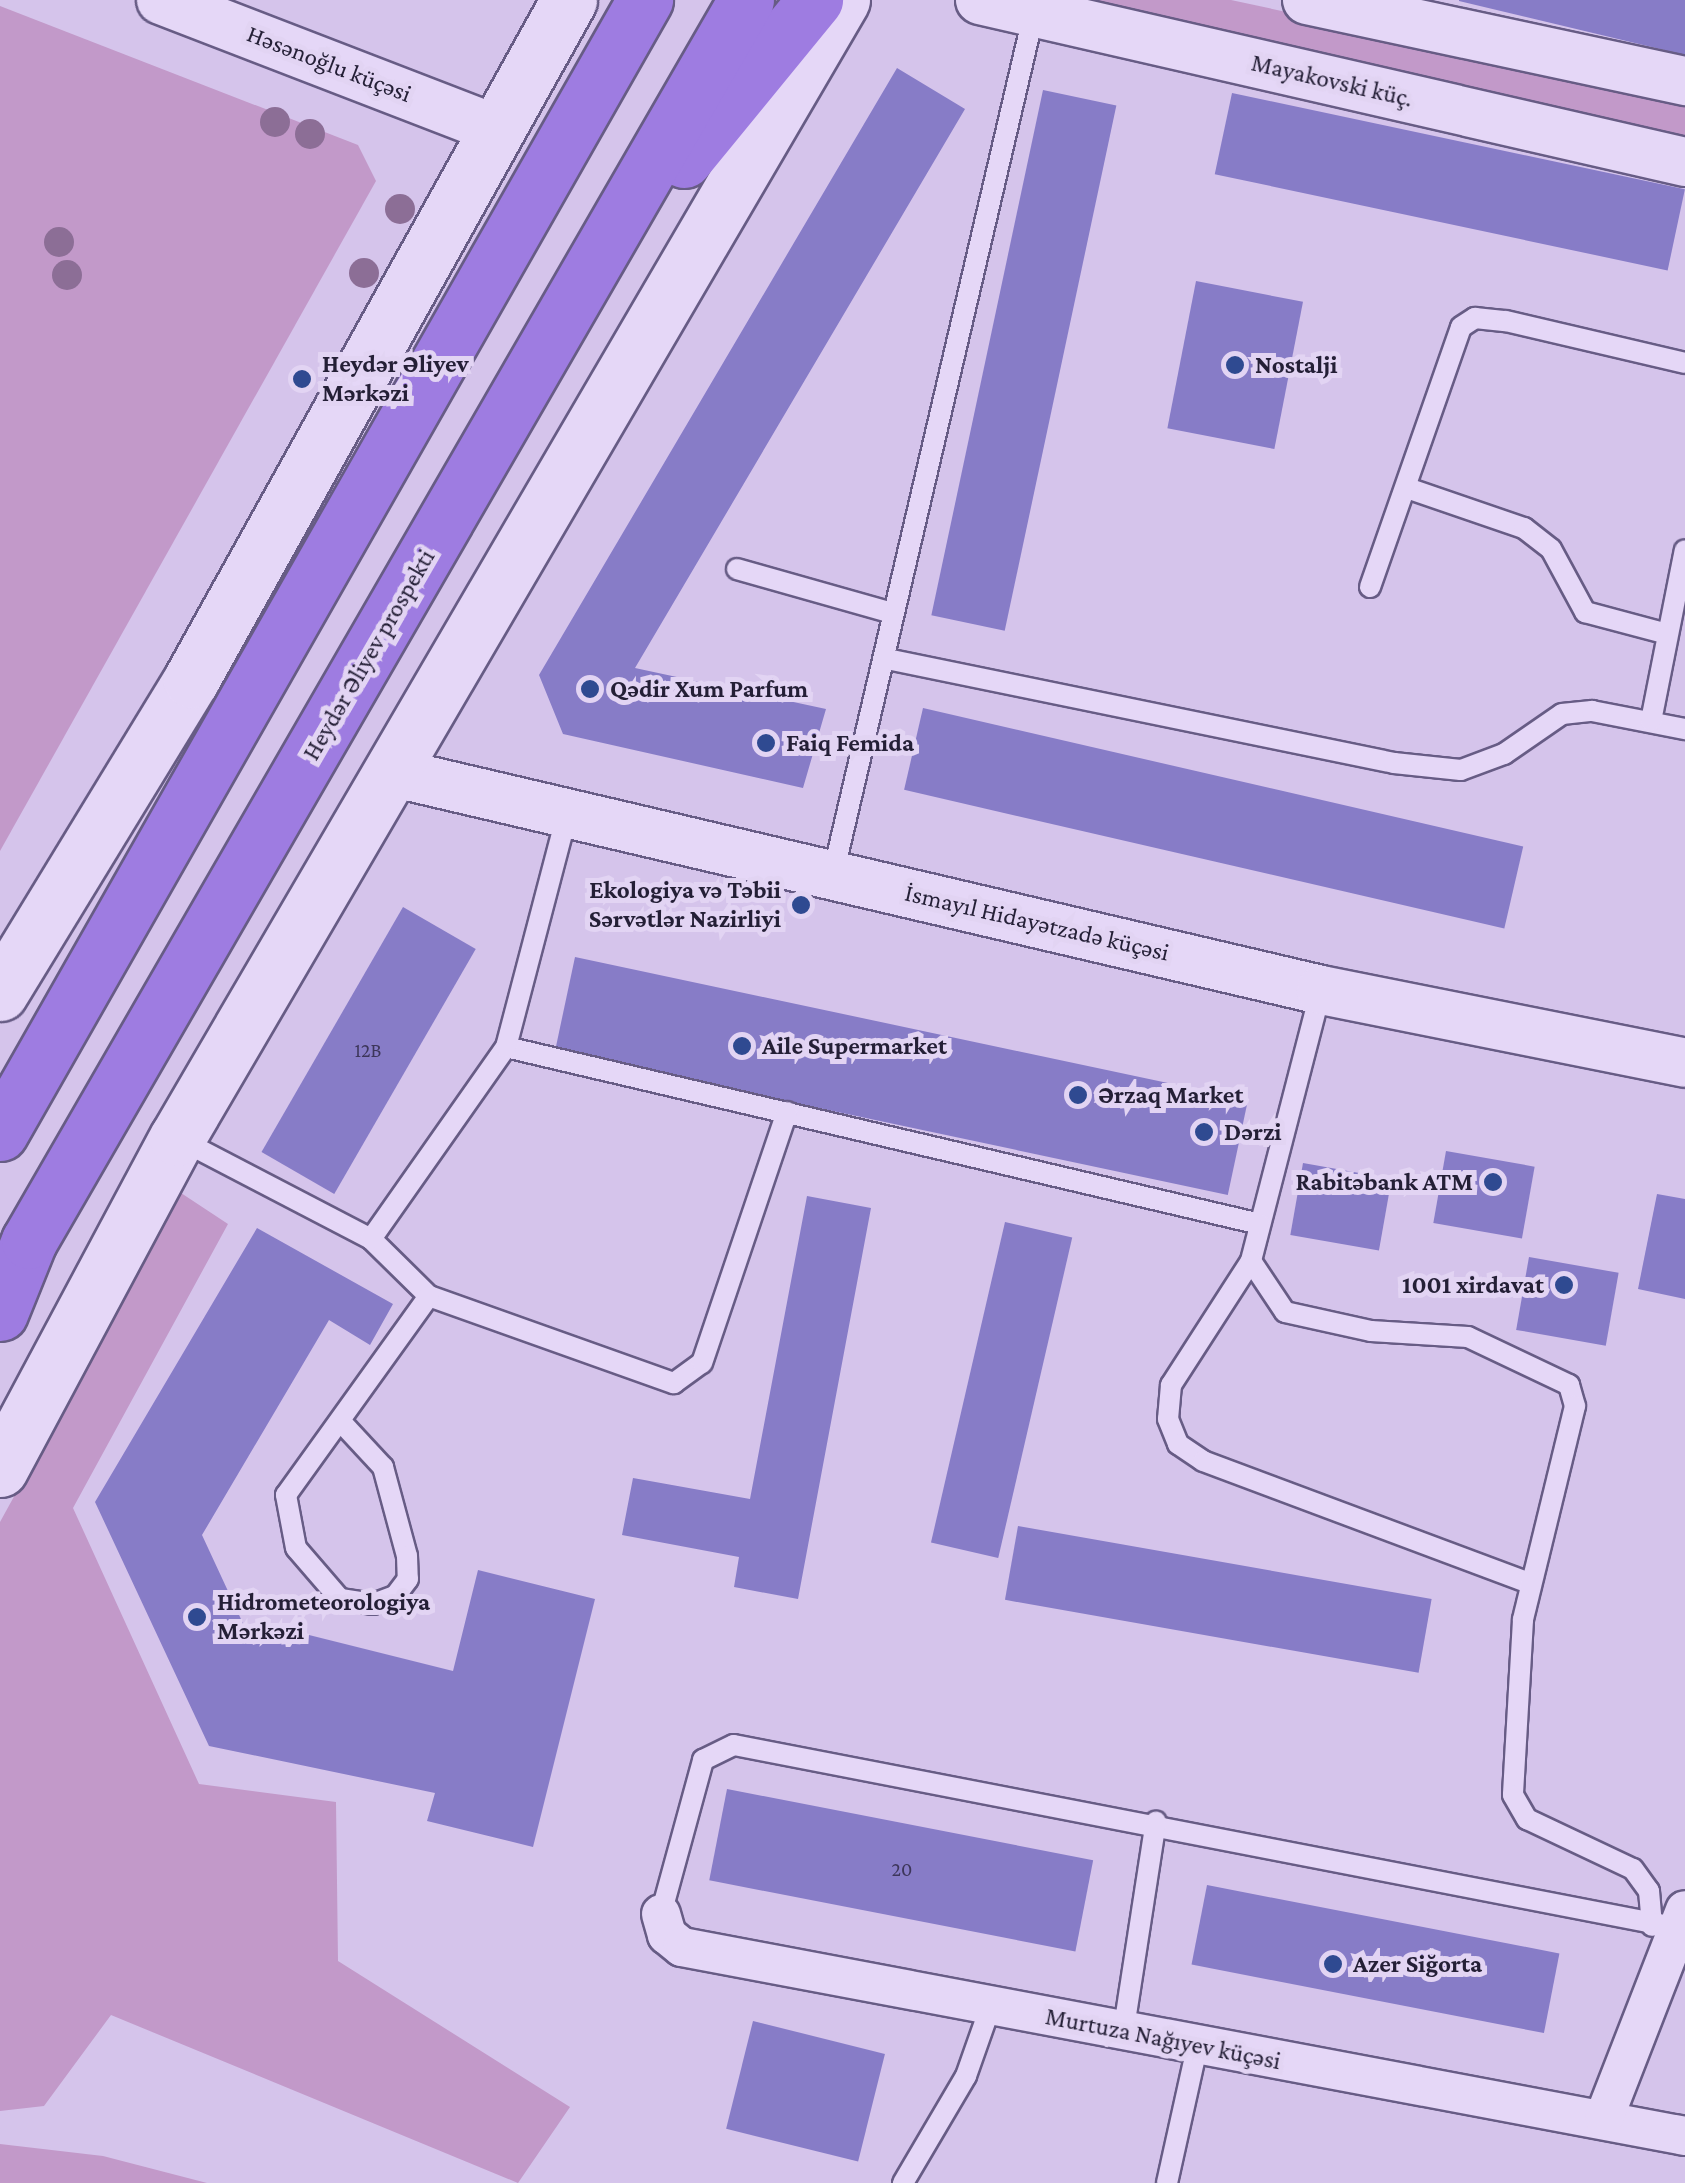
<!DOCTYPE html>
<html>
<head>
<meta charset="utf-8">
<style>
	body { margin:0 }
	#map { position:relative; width:1685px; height:2183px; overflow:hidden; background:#d5c4eb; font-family:"Crimson Pro",serif }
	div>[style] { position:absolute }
	.green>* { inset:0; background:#c299c9 }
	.building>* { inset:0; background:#877cc7; transform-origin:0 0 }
	.roads { filter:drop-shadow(2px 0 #675c85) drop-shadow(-2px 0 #675c85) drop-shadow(0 2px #675c85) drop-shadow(0 -2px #675c85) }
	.service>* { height:20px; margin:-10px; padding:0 10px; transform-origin:10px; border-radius:10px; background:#e5d7f7 }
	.minor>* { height:38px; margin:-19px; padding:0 19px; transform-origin:19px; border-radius:19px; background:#e5d7f7 }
	.tertiary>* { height:48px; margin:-24px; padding:0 24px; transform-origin:24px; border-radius:24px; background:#e5d7f7 }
	.secondary>* { height:55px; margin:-27.5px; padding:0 27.5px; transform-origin:27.5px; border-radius:27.5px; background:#e5d7f7 }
	.trunk>* { height:55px; margin:-27.5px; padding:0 27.5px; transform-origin:27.5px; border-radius:27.5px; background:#9e7ce1 }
	.trees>* { width:30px; height:30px; margin:-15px; border-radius:50%; background:#8c6e96 }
	.dots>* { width:28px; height:28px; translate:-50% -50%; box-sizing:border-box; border:5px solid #e2d4f3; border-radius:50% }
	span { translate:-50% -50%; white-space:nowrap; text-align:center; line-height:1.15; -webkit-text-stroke:10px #e2d4f3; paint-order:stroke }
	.number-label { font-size:20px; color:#3d365a }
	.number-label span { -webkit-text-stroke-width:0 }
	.street-label { font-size:25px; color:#241f36 }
	.poi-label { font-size:25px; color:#241f36; font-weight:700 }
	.left { translate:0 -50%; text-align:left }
	.right { translate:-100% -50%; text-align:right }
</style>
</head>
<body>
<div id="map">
	<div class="green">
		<div style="clip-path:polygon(1045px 0,1231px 0,1685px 98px,1685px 141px)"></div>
		<div style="clip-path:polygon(0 6px,358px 145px,376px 181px,0 851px)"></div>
		<div style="clip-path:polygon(181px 1193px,228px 1224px,73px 1508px,199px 1784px,336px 1802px,338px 1961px,570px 2107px,518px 2183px,111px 2015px,44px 2106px,0 2111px,0 1522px)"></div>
		<div style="clip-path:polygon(0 2144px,103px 2156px,207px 2183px,0 2183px)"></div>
	</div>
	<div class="building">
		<div style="clip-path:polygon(1685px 0,1685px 55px,1459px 1px,1459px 0)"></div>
		<div style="clip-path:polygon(897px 68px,965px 109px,635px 668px,826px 709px,803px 788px,563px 734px,539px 675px)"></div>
		<div style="left:1043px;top:90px;width:75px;height:537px;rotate:12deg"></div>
		<div style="left:1232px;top:93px;width:463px;height:83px;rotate:12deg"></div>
		<div style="left:1196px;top:281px;width:109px;height:150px;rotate:11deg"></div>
		<div style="left:923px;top:708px;width:616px;height:84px;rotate:13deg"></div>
		<div style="left:403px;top:907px;width:84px;height:283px;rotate:30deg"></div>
		<div style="left:575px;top:957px;width:688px;height:97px;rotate:12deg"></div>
		<div style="left:1446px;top:1151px;width:90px;height:73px;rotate:10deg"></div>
		<div style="left:1303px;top:1163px;width:90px;height:73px;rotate:10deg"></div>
		<div style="clip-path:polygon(1657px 1194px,1685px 1199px,1685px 1299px,1638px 1289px)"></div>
		<div style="clip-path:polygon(807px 1196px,871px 1208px,798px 1599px,734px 1587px,739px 1557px,622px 1535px,633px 1478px,750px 1499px)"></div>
		<div style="left:1005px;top:1222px;width:69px;height:329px;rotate:13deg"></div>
		<div style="clip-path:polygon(257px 1228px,393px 1304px,370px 1345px,329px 1320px,202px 1535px,253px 1645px,293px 1631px,453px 1671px,478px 1570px,595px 1599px,533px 1847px,427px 1821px,435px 1793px,209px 1746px,95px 1502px)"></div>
		<div style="left:1529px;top:1257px;width:91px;height:74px;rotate:10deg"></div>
		<div style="left:1018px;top:1526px;width:420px;height:75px;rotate:10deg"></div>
		<div style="left:727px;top:1789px;width:373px;height:93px;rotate:11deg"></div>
		<div style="left:1207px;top:1885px;width:359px;height:81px;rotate:11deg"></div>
		<div style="left:753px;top:2021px;width:136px;height:111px;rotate:14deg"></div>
	</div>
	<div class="roads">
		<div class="service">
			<div style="left:1407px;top:488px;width:124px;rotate:18.9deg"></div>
			<div style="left:1524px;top:528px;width:34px;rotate:38deg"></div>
			<div style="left:1551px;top:549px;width:72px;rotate:61.6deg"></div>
			<div style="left:1585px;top:612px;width:82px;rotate:14.9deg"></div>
			<div style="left:737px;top:569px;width:162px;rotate:15.8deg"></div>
			<div style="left:1370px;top:587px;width:275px;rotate:-70.7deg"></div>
			<div style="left:1461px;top:327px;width:17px;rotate:-33deg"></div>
			<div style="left:1475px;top:318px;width:31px;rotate:6deg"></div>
			<div style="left:1506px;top:321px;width:184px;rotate:13.2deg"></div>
			<div style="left:887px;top:659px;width:518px;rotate:11.59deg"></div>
			<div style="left:1394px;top:763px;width:67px;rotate:6deg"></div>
			<div style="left:1461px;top:770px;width:46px;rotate:-20.4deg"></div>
			<div style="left:1504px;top:754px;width:70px;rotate:-34.6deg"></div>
			<div style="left:1562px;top:714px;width:30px;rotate:-6deg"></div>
			<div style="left:1592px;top:711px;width:95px;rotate:11deg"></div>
			<div style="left:1651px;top:721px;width:174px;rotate:-78.8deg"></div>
			<div style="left:833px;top:874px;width:884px;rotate:-76.86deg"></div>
			<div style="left:1321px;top:990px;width:280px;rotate:104.5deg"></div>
			<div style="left:1251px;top:1261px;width:148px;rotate:122.8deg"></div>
			<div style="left:1171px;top:1385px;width:34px;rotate:95deg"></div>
			<div style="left:1168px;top:1419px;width:27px;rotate:68deg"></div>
			<div style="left:1178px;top:1444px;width:30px;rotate:34deg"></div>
			<div style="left:1203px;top:1461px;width:348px;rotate:20.5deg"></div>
			<div style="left:506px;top:1047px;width:774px;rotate:13.21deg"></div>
			<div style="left:179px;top:1139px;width:216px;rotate:27.5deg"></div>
			<div style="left:371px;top:1239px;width:81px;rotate:44.5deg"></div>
			<div style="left:429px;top:1296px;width:260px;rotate:19.6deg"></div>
			<div style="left:674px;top:1383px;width:34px;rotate:-36deg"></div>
			<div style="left:702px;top:1363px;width:265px;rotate:-71.3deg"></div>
			<div style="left:371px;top:1239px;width:235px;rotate:-54.9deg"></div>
			<div style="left:506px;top:1047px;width:236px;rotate:-75.3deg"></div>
			<div style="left:1251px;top:1261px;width:61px;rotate:56.3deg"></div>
			<div style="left:1285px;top:1312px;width:88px;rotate:12.5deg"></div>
			<div style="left:1371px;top:1331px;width:97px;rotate:3.5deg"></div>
			<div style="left:1468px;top:1337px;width:112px;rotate:25.4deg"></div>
			<div style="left:1569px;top:1385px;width:22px;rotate:74deg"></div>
			<div style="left:1575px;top:1406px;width:220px;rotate:103.7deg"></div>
			<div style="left:1523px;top:1620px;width:175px;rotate:93.3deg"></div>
			<div style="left:1513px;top:1795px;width:28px;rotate:60deg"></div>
			<div style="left:1527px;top:1819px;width:117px;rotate:25.3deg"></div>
			<div style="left:1633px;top:1869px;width:27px;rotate:54deg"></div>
			<div style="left:1649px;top:1891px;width:35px;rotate:85deg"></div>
			<div style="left:343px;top:1424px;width:59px;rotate:47.1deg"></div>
			<div style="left:383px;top:1467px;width:92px;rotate:74.9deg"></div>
			<div style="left:407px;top:1556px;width:23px;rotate:88deg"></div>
			<div style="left:408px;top:1579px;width:21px;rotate:127deg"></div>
			<div style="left:395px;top:1596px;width:23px;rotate:160deg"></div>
			<div style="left:373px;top:1604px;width:33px;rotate:-171deg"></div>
			<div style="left:340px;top:1599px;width:67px;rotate:-130.8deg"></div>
			<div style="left:296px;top:1548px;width:54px;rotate:-100.7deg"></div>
			<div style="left:286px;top:1495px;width:245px;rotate:-54.3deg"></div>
			<div style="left:661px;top:1914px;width:160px;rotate:-74.7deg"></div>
			<div style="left:703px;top:1760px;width:34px;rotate:-26deg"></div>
			<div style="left:734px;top:1745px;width:963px;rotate:10.96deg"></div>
			<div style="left:1123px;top:2034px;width:215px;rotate:-81.2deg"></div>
			<div style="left:903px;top:2183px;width:124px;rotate:-59.5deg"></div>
			<div style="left:966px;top:2076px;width:75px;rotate:-70.6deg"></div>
			<div style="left:1167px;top:2183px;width:138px;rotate:-77.5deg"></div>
		</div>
		<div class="minor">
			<div style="left:661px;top:1914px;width:22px;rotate:74deg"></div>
			<div style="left:667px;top:1935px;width:19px;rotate:39deg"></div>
			<div style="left:682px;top:1947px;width:1021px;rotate:10.67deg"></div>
			<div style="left:1604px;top:2118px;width:223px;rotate:-68.7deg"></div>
		</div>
		<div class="tertiary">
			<div style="left:161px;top:0;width:359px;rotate:21.1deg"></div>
			<div style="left:980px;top:0;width:723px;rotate:12.94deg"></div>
			<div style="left:1307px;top:0;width:387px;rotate:12.1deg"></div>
			<div style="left:391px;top:772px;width:955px;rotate:13.19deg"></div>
			<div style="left:1321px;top:990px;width:371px;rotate:11.3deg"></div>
		</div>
		<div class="secondary">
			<div style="left:0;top:993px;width:367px;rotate:-58.6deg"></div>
			<div style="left:191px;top:680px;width:778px;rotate:-60.93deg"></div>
			<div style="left:0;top:1469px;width:375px;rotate:-61.9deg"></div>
			<div style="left:177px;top:1138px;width:1318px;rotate:-59.7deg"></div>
		</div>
		<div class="trunk">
			<div style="left:684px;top:160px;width:207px;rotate:-50.7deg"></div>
			<div style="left:0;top:1133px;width:1304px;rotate:-60.35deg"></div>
			<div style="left:0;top:1313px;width:78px;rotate:-68.1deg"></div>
			<div style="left:29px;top:1241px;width:1433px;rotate:-59.98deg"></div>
		</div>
	</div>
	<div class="trees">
		<div style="left:275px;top:122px"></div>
		<div style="left:310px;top:134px"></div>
		<div style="left:400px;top:209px"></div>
		<div style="left:59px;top:242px"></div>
		<div style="left:364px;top:273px"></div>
		<div style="left:67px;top:275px"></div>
	</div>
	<div class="dots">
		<div style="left:1235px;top:365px;background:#2f4a91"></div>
		<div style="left:302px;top:379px;background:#2f4a91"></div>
		<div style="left:590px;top:689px;background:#2f4a91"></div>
		<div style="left:766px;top:743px;background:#2f4a91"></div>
		<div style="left:801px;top:905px;background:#2f4a91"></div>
		<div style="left:742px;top:1046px;background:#2f4a91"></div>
		<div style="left:1078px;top:1095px;background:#2f4a91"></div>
		<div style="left:1204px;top:1132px;background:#2f4a91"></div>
		<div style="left:1493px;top:1182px;background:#2f4a91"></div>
		<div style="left:1564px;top:1285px;background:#2f4a91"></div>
		<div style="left:197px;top:1617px;background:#2f4a91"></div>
		<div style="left:1333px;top:1964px;background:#2f4a91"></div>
	</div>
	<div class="number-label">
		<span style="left:368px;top:1050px">12B</span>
		<span style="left:902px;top:1869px">20</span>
	</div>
	<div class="street-label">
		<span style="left:329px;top:64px;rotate:21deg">Həsənoğlu küçəsi</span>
		<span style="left:1332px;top:81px;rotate:13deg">Mayakovski küç.</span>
		<span style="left:369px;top:655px;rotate:-60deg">Heydər Əliyev prospekti</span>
		<span style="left:1037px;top:923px;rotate:13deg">İsmayıl Hidayətzadə küçəsi</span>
		<span style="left:1163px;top:2039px;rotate:11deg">Murtuza Nağıyev küçəsi</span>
	</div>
	<div class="poi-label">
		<span class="left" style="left:322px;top:379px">Heydər Əliyev<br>Mərkəzi</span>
		<span class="left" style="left:1255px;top:365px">Nostalji</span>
		<span class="left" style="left:610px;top:689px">Qədir Xum Parfum</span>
		<span class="left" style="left:786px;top:743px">Faiq Femida</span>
		<span class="right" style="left:781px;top:905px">Ekologiya və Təbii<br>Sərvətlər Nazirliyi</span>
		<span class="left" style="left:762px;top:1046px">Aile Supermarket</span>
		<span class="left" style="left:1098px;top:1095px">Ərzaq Market</span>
		<span class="left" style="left:1224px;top:1132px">Dərzi</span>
		<span class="right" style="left:1473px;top:1182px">Rabitəbank ATM</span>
		<span class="right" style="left:1544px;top:1285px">1001 xirdavat</span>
		<span class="left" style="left:217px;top:1617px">Hidrometeorologiya<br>Mərkəzi</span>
		<span class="left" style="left:1353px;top:1964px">Azer Siğorta</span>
	</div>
</div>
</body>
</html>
